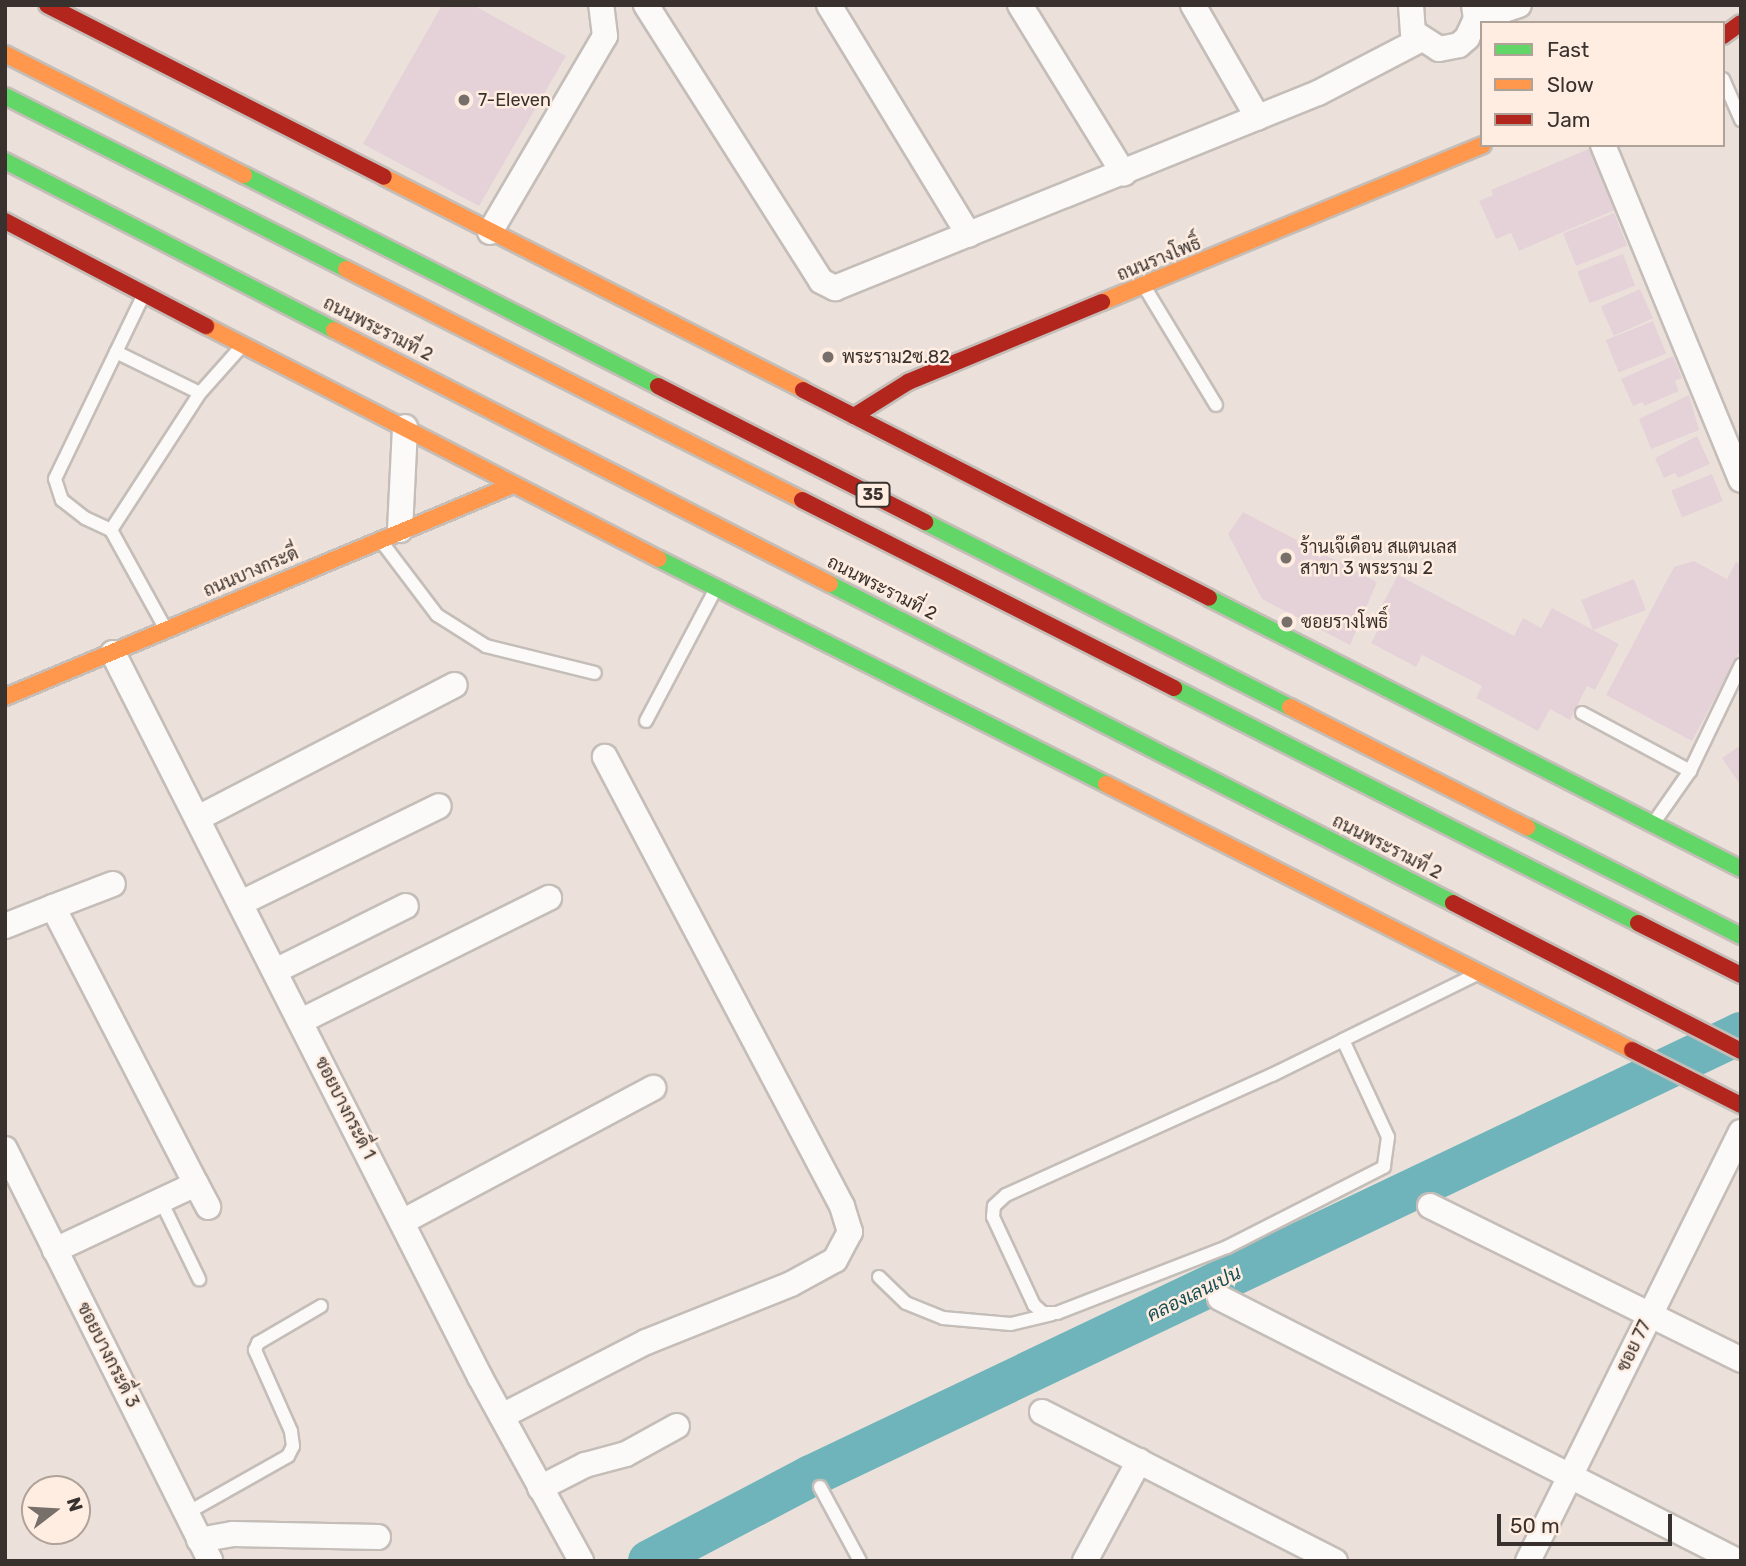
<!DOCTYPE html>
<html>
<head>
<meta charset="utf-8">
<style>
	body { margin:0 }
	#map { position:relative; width:1746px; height:1566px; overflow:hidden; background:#ebe1da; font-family:Rubik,Sarabun,sans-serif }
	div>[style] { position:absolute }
	.river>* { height:42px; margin:-21px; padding:0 21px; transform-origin:21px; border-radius:21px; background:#70b4bb }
	.building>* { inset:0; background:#e5d2d9; transform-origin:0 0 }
	.roads { filter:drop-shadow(2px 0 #c4bdb8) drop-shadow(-2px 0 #c4bdb8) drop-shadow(0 2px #c4bdb8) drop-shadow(0 -2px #c4bdb8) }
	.lane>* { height:12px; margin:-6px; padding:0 6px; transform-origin:6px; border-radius:6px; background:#fcfaf9 }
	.street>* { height:24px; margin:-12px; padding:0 12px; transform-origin:12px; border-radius:12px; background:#fcfaf9 }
	.fast>* { height:16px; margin:-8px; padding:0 8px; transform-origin:8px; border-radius:8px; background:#63d668 }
	.slow>* { height:16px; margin:-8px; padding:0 8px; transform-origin:8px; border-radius:8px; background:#ff974d }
	.jam>* { height:16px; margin:-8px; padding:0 8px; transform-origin:8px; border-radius:8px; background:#b3261e }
	.dots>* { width:19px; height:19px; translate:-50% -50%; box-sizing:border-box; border:4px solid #ffede1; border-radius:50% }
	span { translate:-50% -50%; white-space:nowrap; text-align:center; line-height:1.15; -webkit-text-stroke:5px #ffede1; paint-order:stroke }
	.shield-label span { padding:2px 5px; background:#ffede1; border:2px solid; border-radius:5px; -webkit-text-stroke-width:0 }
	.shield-label { font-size:16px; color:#38312d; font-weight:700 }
	.poi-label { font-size:18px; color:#38312d }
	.left { translate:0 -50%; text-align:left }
	.street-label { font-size:18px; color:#38312d }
	.water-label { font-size:19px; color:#134d54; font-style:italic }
	.frame { position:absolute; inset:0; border:7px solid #38312d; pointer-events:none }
	.legend { position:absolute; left:1480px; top:21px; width:245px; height:126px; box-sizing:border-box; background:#ffede1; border:2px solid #afa299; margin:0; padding:9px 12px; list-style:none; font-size:21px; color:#38312d }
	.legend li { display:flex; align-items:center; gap:14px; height:35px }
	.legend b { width:35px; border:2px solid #afa299 }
	.north { position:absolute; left:21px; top:1475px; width:70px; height:70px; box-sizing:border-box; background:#ffede1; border:2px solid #afa299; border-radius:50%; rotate:73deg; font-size:19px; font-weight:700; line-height:28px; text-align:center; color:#38312d }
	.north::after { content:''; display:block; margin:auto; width:24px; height:32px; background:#776f6a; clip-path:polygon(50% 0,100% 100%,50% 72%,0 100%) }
	.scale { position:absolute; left:1497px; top:1514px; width:175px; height:32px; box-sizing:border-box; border:4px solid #38312d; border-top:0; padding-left:9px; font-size:21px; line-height:24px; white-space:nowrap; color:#38312d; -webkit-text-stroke:5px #ffede1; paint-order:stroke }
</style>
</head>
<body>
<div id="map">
	<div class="river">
		<div style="left:649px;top:1561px;width:183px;rotate:-27.7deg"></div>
		<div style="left:811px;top:1476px;width:1030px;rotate:-25.47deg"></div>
	</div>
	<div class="building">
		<div style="clip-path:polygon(442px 5px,473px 5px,566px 56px,479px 206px,363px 144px)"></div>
		<div style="clip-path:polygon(1591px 148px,1617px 209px,1519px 251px,1511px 233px,1496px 239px,1479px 201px,1493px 195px,1491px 190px)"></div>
		<div style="left:1614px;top:213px;width:35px;height:55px;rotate:68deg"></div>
		<div style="left:1623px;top:254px;width:34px;height:49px;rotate:69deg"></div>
		<div style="left:1640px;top:289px;width:32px;height:43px;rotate:66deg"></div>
		<div style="left:1653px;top:321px;width:35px;height:51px;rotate:68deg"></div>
		<div style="clip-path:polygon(1673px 356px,1682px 378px,1675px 381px,1679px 391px,1644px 406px,1643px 402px,1633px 406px,1621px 379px)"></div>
		<div style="clip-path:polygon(1689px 395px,1699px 430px,1651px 449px,1639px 419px)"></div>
		<div style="clip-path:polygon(1697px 436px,1710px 464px,1678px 478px,1675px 473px,1664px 478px,1655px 458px)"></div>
		<div style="left:1712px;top:474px;width:29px;height:44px;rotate:68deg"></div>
		<div style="clip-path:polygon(1243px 512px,1377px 582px,1350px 645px,1262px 599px,1228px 534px)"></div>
		<div style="clip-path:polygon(1694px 561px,1727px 579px,1736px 562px,1741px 565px,1741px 649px,1692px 741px,1606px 695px,1674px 567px)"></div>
		<div style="clip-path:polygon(1398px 575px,1514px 636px,1523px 618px,1541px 628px,1552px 608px,1593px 630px,1581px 600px,1634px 579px,1646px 610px,1593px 630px,1619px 644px,1595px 690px,1587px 686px,1570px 720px,1550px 709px,1538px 731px,1476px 698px,1482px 686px,1422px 655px,1416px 667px,1371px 643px,1379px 628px,1372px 624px)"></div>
		<div style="clip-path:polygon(1741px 745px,1741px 782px,1739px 783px,1722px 758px)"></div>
	</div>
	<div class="roads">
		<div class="lane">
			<div style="left:1723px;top:79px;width:45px;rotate:66.3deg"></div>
			<div style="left:1144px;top:286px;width:139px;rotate:58.8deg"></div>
			<div style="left:144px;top:294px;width:205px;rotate:115.7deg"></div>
			<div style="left:55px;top:479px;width:22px;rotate:72deg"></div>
			<div style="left:62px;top:500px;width:29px;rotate:38deg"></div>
			<div style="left:85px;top:518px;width:29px;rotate:25deg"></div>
			<div style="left:111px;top:530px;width:163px;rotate:-57deg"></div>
			<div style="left:200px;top:393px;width:62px;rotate:-48.3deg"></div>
			<div style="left:116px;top:352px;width:93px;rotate:26deg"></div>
			<div style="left:111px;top:530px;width:112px;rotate:61.1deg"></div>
			<div style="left:381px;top:541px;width:93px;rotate:52.9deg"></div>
			<div style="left:437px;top:615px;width:58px;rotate:32.3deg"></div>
			<div style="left:486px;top:646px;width:112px;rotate:13.9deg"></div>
			<div style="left:1582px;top:713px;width:123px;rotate:28.2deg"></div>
			<div style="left:646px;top:721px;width:150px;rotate:-62.2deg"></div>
			<div style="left:1655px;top:821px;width:61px;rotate:-55deg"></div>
			<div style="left:1690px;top:771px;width:118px;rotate:-64.3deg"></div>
			<div style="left:1343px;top:1040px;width:107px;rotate:65.1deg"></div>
			<div style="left:1388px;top:1137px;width:30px;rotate:98deg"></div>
			<div style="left:1384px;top:1167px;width:176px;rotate:153deg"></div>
			<div style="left:1227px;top:1247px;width:182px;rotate:158.8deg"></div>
			<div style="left:1057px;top:1313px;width:14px;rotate:180deg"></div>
			<div style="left:1043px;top:1313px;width:12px;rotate:-138deg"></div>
			<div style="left:1034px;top:1305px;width:97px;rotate:-115deg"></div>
			<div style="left:993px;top:1217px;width:11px;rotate:-85deg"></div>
			<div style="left:994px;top:1206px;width:16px;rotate:-43deg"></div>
			<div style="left:1006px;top:1195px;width:292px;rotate:-24.3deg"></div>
			<div style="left:1272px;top:1075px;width:79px;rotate:-26.2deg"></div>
			<div style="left:1343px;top:1040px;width:147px;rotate:-26.2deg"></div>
			<div style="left:162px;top:1203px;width:85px;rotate:64deg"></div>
			<div style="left:879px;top:1277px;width:37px;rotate:44deg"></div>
			<div style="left:906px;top:1303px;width:40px;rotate:22deg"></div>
			<div style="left:943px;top:1318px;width:68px;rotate:5deg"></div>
			<div style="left:1011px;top:1324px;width:42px;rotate:-13.7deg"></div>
			<div style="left:820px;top:1487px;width:84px;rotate:61.6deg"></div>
			<div style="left:187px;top:1513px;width:116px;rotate:-29.4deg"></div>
			<div style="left:288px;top:1456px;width:11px;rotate:-63deg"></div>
			<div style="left:293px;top:1446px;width:15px;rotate:-98deg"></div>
			<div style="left:291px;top:1431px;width:89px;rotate:-114deg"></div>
			<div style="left:255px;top:1350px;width:8px;rotate:-67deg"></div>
			<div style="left:258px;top:1343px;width:73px;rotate:-30.4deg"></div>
		</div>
		<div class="street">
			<div style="left:646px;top:5px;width:327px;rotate:57.6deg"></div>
			<div style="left:821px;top:281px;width:16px;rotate:27deg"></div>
			<div style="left:835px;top:288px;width:521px;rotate:-21.99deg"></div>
			<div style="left:1318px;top:93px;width:115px;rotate:-27.5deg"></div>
			<div style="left:829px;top:5px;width:269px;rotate:58.7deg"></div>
			<div style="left:1020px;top:5px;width:198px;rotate:58.4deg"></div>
			<div style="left:1193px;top:5px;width:130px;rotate:60.1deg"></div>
			<div style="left:1411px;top:5px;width:27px;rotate:86deg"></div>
			<div style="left:1413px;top:32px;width:31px;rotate:33deg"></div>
			<div style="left:1439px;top:49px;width:20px;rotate:-11deg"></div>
			<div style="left:1459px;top:45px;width:11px;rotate:-41deg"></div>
			<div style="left:1467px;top:38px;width:21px;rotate:-65deg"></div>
			<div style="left:1476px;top:19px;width:14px;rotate:-98deg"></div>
			<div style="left:1476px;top:19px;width:45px;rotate:-18deg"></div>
			<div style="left:1603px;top:145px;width:362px;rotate:67.6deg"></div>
			<div style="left:490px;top:232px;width:227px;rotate:-59.6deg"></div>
			<div style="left:605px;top:36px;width:31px;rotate:-97deg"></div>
			<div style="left:400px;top:530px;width:103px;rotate:-87.2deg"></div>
			<div style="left:113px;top:653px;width:812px;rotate:63.12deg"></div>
			<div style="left:480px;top:1377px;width:210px;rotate:61.2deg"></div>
			<div style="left:198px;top:818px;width:289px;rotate:-27.4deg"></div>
			<div style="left:241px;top:903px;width:220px;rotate:-26.1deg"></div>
			<div style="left:53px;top:907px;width:64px;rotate:-21deg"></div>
			<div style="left:5px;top:926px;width:52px;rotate:-21.6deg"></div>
			<div style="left:53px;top:907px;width:312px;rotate:62.7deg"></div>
			<div style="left:196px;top:1184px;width:156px;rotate:154.9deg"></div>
			<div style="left:275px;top:971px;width:146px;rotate:-26.4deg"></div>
			<div style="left:301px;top:1021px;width:277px;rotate:-26.4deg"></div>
			<div style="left:5px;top:1149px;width:460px;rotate:63.5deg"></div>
			<div style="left:196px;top:1184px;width:26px;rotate:62deg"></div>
			<div style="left:1430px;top:1206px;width:347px;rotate:26.3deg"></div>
			<div style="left:402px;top:1222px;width:285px;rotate:-28.1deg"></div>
			<div style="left:1220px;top:1298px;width:580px;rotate:26.96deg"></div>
			<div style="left:1042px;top:1412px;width:329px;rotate:27deg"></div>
			<div style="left:502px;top:1416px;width:162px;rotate:-27.2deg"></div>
			<div style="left:646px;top:1342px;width:156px;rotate:-21.8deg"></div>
			<div style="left:791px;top:1284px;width:50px;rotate:-28.6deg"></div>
			<div style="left:835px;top:1260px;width:32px;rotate:-62deg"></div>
			<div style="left:850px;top:1232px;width:27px;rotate:-107deg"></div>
			<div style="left:842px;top:1206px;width:508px;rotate:-117.83deg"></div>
			<div style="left:540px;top:1488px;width:51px;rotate:-27.1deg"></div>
			<div style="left:585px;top:1465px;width:42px;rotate:-15deg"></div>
			<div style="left:626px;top:1454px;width:58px;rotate:-28.8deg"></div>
			<div style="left:199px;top:1540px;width:35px;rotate:-10deg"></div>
			<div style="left:233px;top:1534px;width:145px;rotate:1.2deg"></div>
			<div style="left:1085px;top:1561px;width:114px;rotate:-61.6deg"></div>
			<div style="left:1528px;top:1561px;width:479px;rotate:-63.6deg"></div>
		</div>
		<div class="fast">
			<div style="left:5px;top:96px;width:382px;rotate:26.9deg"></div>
			<div style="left:5px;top:161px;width:370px;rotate:27.2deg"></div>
			<div style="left:244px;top:175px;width:465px;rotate:27deg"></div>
			<div style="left:925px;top:522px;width:409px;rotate:26.9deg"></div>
			<div style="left:659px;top:559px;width:500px;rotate:26.72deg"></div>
			<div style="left:830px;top:584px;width:700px;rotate:27.11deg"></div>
			<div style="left:1209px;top:598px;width:597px;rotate:26.99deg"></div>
			<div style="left:1174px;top:688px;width:520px;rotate:26.86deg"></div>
			<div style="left:1527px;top:827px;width:240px;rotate:27deg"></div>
		</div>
		<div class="slow">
			<div style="left:5px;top:54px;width:268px;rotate:26.9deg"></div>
			<div style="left:384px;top:177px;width:470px;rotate:26.9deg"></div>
			<div style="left:346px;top:269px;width:511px;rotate:26.87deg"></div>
			<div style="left:1102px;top:302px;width:412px;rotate:-22.4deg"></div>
			<div style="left:206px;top:326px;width:509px;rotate:27.22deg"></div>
			<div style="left:334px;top:330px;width:557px;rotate:27.12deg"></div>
			<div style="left:5px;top:697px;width:550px;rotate:-22.65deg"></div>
			<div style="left:1290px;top:707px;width:266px;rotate:26.9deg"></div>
			<div style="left:1106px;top:784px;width:589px;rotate:26.83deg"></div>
		</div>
		<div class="jam">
			<div style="left:47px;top:5px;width:378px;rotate:27deg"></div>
			<div style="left:1723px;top:36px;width:22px;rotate:-36deg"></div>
			<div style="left:5px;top:221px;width:227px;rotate:27.6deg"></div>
			<div style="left:658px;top:386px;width:300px;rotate:27deg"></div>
			<div style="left:803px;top:390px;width:456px;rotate:27.1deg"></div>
			<div style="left:854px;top:416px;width:64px;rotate:-32.2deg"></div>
			<div style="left:908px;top:382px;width:210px;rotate:-22.4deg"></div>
			<div style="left:802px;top:500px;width:417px;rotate:26.8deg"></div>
			<div style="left:1453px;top:903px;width:324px;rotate:27.2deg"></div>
			<div style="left:1638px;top:923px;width:115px;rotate:26.8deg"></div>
			<div style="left:1632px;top:1050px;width:122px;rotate:26.8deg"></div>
		</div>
	</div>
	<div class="dots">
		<div style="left:464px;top:100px;background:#776f6a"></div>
		<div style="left:828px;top:357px;background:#776f6a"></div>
		<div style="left:1286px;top:558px;background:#776f6a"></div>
		<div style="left:1287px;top:622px;background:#776f6a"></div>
	</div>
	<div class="shield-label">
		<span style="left:873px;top:495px">35</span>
	</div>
	<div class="poi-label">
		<span class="left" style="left:478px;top:100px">7-Eleven</span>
		<span class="left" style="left:842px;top:357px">พระราม2ซ.82</span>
		<span class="left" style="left:1300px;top:558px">ร้านเจ๊เดือน สแตนเลส<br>สาขา 3 พระราม 2</span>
		<span class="left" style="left:1301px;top:622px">ซอยรางโพธิ์</span>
	</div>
	<div class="street-label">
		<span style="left:1159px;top:259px;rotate:-22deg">ถนนรางโพธิ์</span>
		<span style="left:378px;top:329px;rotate:27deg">ถนนพระรามที่ 2</span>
		<span style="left:251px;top:572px;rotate:-23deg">ถนนบางกระดี่</span>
		<span style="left:882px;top:588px;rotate:27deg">ถนนพระรามที่ 2</span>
		<span style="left:1387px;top:847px;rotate:27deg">ถนนพระรามที่ 2</span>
		<span style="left:345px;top:1108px;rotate:63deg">ซอยบางกระดี่ 1</span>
		<span style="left:1634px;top:1346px;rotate:-64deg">ซอย 77</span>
		<span style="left:108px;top:1355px;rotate:63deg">ซอยบางกระดี่ 3</span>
	</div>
	<div class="water-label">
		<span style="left:1194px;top:1294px;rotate:-26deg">คลองเลนเปน</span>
	</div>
	<div class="frame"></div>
	<ul class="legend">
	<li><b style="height:9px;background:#63d668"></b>Fast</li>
	<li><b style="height:9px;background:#ff974d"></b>Slow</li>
	<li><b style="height:9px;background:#b3261e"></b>Jam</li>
	</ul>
	<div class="north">N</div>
	<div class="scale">50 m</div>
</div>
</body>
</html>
